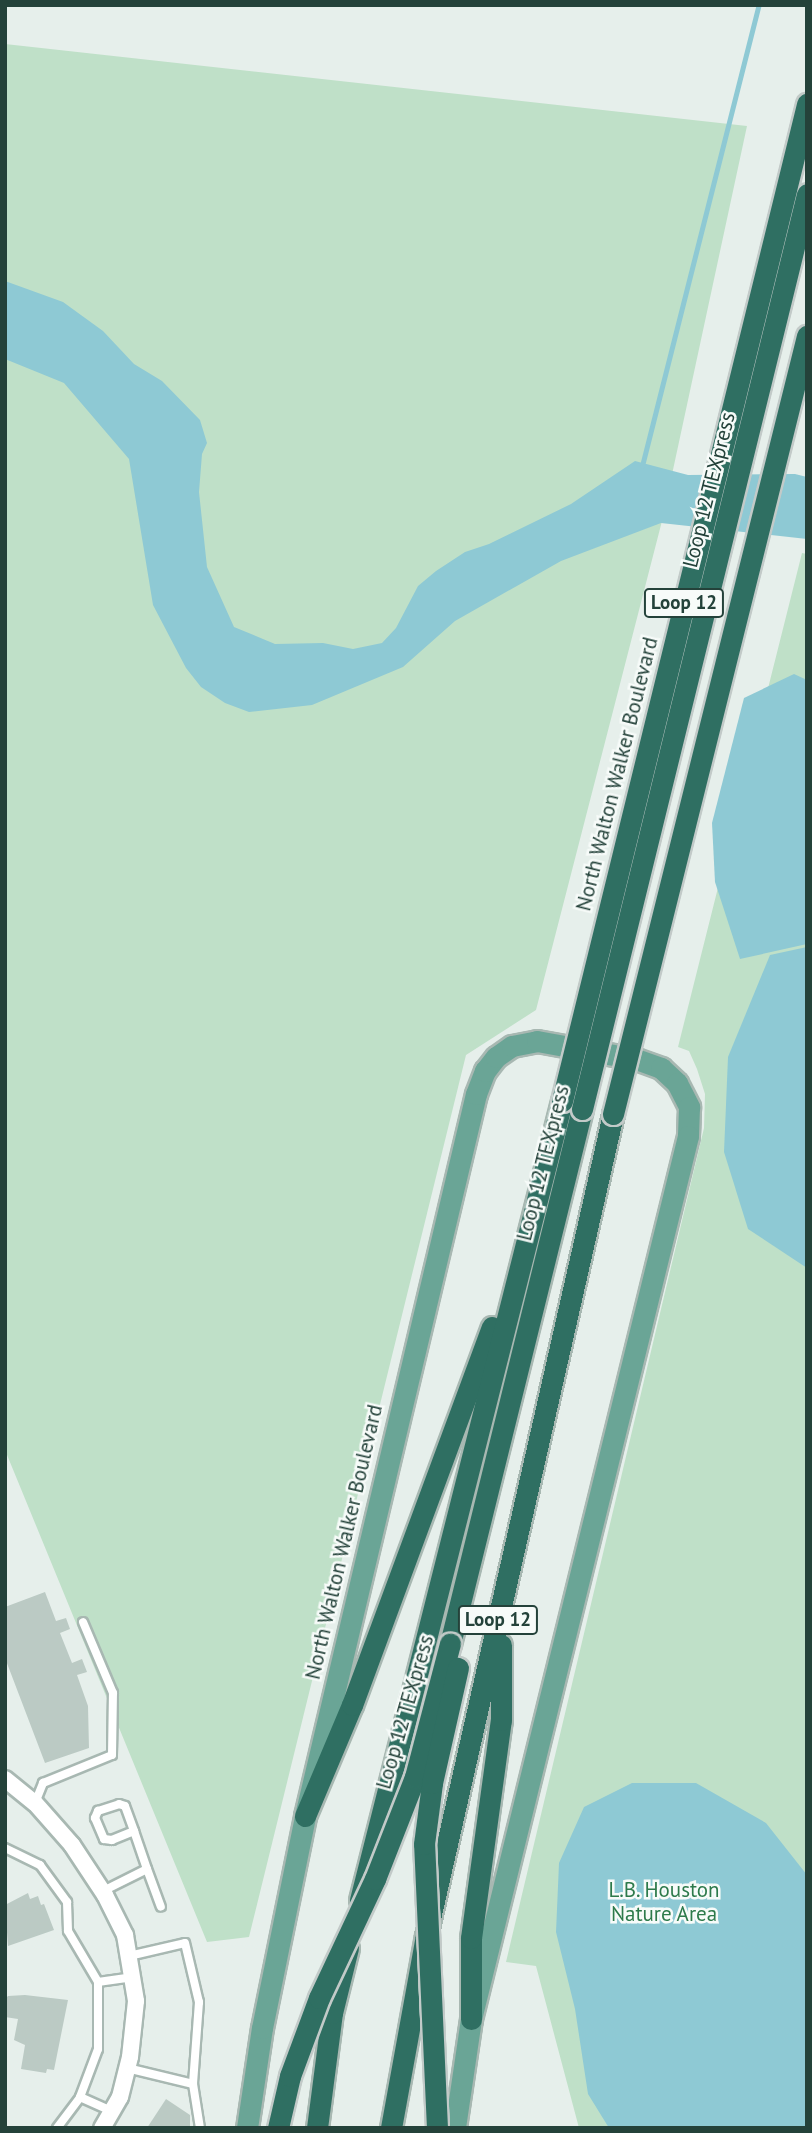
<!DOCTYPE html>
<html>
<head>
<meta charset="utf-8">
<style>
	body { margin:0 }
	#map { position:relative; width:812px; height:2133px; overflow:hidden; background:#e6efeb; font-family:"PT Sans",sans-serif }
	div>[style] { position:absolute }
	.green>* { inset:0; background:#bfe0c8 }
	.water>* { inset:0; background:#8ec9d4 }
	.stream>* { height:4.5px; margin:-2.25px; padding:0 2.25px; transform-origin:2.25px; border-radius:2.25px; background:#8ec9d4 }
	.building>* { inset:0; background:#bbcac4 }
	.roads { filter:drop-shadow(2px 0 #a8b8b2) drop-shadow(-2px 0 #a8b8b2) drop-shadow(0 2px #a8b8b2) drop-shadow(0 -2px #a8b8b2) }
	.lane>* { height:8px; margin:-4px; padding:0 4px; transform-origin:4px; border-radius:4px; background:#fff }
	.street>* { height:16px; margin:-8px; padding:0 8px; transform-origin:8px; border-radius:8px; background:#fff }
	.primary>* { height:21px; margin:-10.5px; padding:0 10.5px; transform-origin:10.5px; border-radius:10.5px; background:#6aa596 }
	.highway>* { height:21px; margin:-10.5px; padding:0 10.5px; transform-origin:10.5px; border-radius:10.5px; background:#2f6f62 }
	.bridges { filter:drop-shadow(2px 0 #c2cac8) drop-shadow(-2px 0 #c2cac8) drop-shadow(0 2px #c2cac8) drop-shadow(0 -2px #c2cac8) }
	.highway-bridge>* { height:21px; margin:-10.5px; padding:0 10.5px; transform-origin:10.5px; border-radius:10.5px; background:#2f6f62 }
	span { translate:-50% -50%; white-space:nowrap; text-align:center; line-height:1.15; -webkit-text-stroke:5px #f7fbf9; paint-order:stroke }
	.shield-label span { padding:2px 5px; background:#f7fbf9; border:2px solid; border-radius:5px; -webkit-text-stroke-width:0 }
	.shield-label { font-size:19px; color:#24423a; font-weight:700 }
	.street-label { font-size:21px; color:#24423a }
	.park-label { font-size:21px; color:#2d7a4b }
	.frame { position:absolute; inset:0; border:7px solid #24423a; pointer-events:none }
</style>
</head>
<body>
<div id="map">
	<div class="green">
		<div style="clip-path:polygon(5px 44px,747px 126px,662px 521px,536px 1010px,466px 1055px,249px 1937px,207px 1942px,5px 1450px)"></div>
		<div style="clip-path:polygon(802px 553px,807px 554px,807px 2128px,579px 2128px,536px 1966px,506px 1962px,704px 1128px,705px 1094px,697px 1069px,689px 1051px,678px 1047px)"></div>
	</div>
	<div class="water">
		<div style="clip-path:polygon(5px 281px,63px 302px,103px 331px,134px 364px,162px 381px,200px 420px,207px 443px,202px 454px,199px 492px,207px 567px,234px 627px,275px 644px,323px 643px,353px 649px,382px 643px,396px 628px,418px 586px,436px 571px,465px 552px,489px 544px,571px 504px,635px 461px,688px 475px,795px 474px,807px 477px,807px 539px,661px 523px,561px 561px,455px 621px,403px 667px,312px 705px,249px 712px,225px 703px,201px 687px,186px 668px,153px 605px,129px 459px,64px 383px,5px 359px)"></div>
		<div style="clip-path:polygon(794px 674px,807px 680px,807px 944px,740px 959px,715px 882px,712px 823px,744px 698px)"></div>
		<div style="clip-path:polygon(807px 947px,807px 1268px,748px 1229px,724px 1152px,728px 1057px,770px 955px)"></div>
		<div style="clip-path:polygon(632px 1783px,696px 1783px,766px 1823px,807px 1875px,807px 2128px,609px 2128px,588px 2094px,575px 2009px,556px 1932px,559px 1863px,584px 1807px)"></div>
	</div>
	<div class="stream">
		<div style="left:642px;top:466px;width:476px;rotate:-75.8deg"></div>
	</div>
	<div class="building">
		<div style="clip-path:polygon(45px 1592px,56px 1621px,66px 1618px,70px 1629px,60px 1633px,72px 1663px,82px 1659px,87px 1672px,77px 1675px,88px 1706px,89px 1748px,45px 1763px,5px 1658px,5px 1607px)"></div>
		<div style="clip-path:polygon(28px 1893px,30px 1899px,38px 1896px,41px 1905px,44px 1904px,54px 1930px,8px 1946px,5px 1905px)"></div>
		<div style="clip-path:polygon(25px 1995px,68px 2000px,54px 2070px,47px 2069px,46px 2073px,21px 2069px,25px 2045px,14px 2040px,18px 2019px,5px 2017px,5px 1999px,8px 1996px)"></div>
		<div style="clip-path:polygon(166px 2099px,190px 2115px,190px 2128px,147px 2128px)"></div>
	</div>
	<div class="roads">
		<div class="lane">
			<div style="left:35px;top:1803px;width:22px;rotate:-68deg"></div>
			<div style="left:43px;top:1783px;width:74px;rotate:-22.1deg"></div>
			<div style="left:112px;top:1755px;width:62px;rotate:-89.1deg"></div>
			<div style="left:113px;top:1693px;width:77px;rotate:-112.9deg"></div>
			<div style="left:134px;top:1831px;width:24px;rotate:158deg"></div>
			<div style="left:112px;top:1840px;width:8px;rotate:-173deg"></div>
			<div style="left:104px;top:1839px;width:23px;rotate:-113deg"></div>
			<div style="left:95px;top:1818px;width:8px;rotate:-67deg"></div>
			<div style="left:98px;top:1811px;width:22px;rotate:-18deg"></div>
			<div style="left:119px;top:1804px;width:6px;rotate:18deg"></div>
			<div style="left:125px;top:1806px;width:27px;rotate:70deg"></div>
			<div style="left:134px;top:1831px;width:40px;rotate:71.1deg"></div>
			<div style="left:147px;top:1869px;width:40px;rotate:69.8deg"></div>
			<div style="left:5px;top:1848px;width:39px;rotate:26deg"></div>
			<div style="left:40px;top:1865px;width:46px;rotate:53.9deg"></div>
			<div style="left:67px;top:1902px;width:29px;rotate:88deg"></div>
			<div style="left:68px;top:1931px;width:59px;rotate:59.5deg"></div>
			<div style="left:103px;top:1891px;width:49px;rotate:-26.6deg"></div>
			<div style="left:129px;top:1956px;width:57px;rotate:-13.1deg"></div>
			<div style="left:185px;top:1943px;width:61px;rotate:76.7deg"></div>
			<div style="left:199px;top:2002px;width:82px;rotate:94.2deg"></div>
			<div style="left:127px;top:2068px;width:68px;rotate:13.6deg"></div>
			<div style="left:193px;top:2084px;width:45px;rotate:81deg"></div>
			<div style="left:80px;top:2097px;width:51px;rotate:-69.4deg"></div>
			<div style="left:98px;top:2049px;width:67px;rotate:-90deg"></div>
			<div style="left:98px;top:1982px;width:34px;rotate:-8deg"></div>
			<div style="left:57px;top:2128px;width:39px;rotate:-53deg"></div>
			<div style="left:80px;top:2097px;width:35px;rotate:24deg"></div>
		</div>
		<div class="street">
			<div style="left:5px;top:1779px;width:38px;rotate:39deg"></div>
			<div style="left:35px;top:1803px;width:56px;rotate:48.6deg"></div>
			<div style="left:72px;top:1845px;width:60px;rotate:56.6deg"></div>
			<div style="left:105px;top:1895px;width:45px;rotate:63.4deg"></div>
			<div style="left:125px;top:1935px;width:67px;rotate:80.5deg"></div>
			<div style="left:136px;top:2001px;width:56px;rotate:96.1deg"></div>
			<div style="left:130px;top:2057px;width:41px;rotate:104deg"></div>
			<div style="left:120px;top:2097px;width:36px;rotate:120deg"></div>
		</div>
		<div class="primary">
			<div style="left:247px;top:2128px;width:101px;rotate:-81.5deg"></div>
			<div style="left:262px;top:2028px;width:216px;rotate:-78.5deg"></div>
			<div style="left:305px;top:1816px;width:742px;rotate:-76.68deg"></div>
			<div style="left:476px;top:1094px;width:25px;rotate:-69deg"></div>
			<div style="left:485px;top:1071px;width:18px;rotate:-52deg"></div>
			<div style="left:496px;top:1057px;width:19px;rotate:-35deg"></div>
			<div style="left:512px;top:1046px;width:25px;rotate:-11deg"></div>
			<div style="left:537px;top:1041px;width:101px;rotate:10.3deg"></div>
			<div style="left:636px;top:1059px;width:27px;rotate:20deg"></div>
			<div style="left:661px;top:1068px;width:22px;rotate:43deg"></div>
			<div style="left:677px;top:1083px;width:27px;rotate:63deg"></div>
			<div style="left:689px;top:1107px;width:29px;rotate:92deg"></div>
			<div style="left:688px;top:1136px;width:909px;rotate:103.81deg"></div>
			<div style="left:471px;top:2019px;width:110px;rotate:98.4deg"></div>
		</div>
		<div class="highway">
			<div style="left:450px;top:1644px;width:551px;rotate:-76.14deg"></div>
			<div style="left:305px;top:1816px;width:121px;rotate:-67.1deg"></div>
			<div style="left:352px;top:1705px;width:403px;rotate:-69.7deg"></div>
			<div style="left:360px;top:1900px;width:824px;rotate:-75.81deg"></div>
			<div style="left:471px;top:2019px;width:81px;rotate:-90deg"></div>
			<div style="left:471px;top:1938px;width:220px;rotate:-82.2deg"></div>
			<div style="left:501px;top:1720px;width:75px;rotate:-90deg"></div>
			<div style="left:317px;top:2128px;width:116px;rotate:-82.6deg"></div>
			<div style="left:332px;top:2013px;width:67px;rotate:-76.2deg"></div>
			<div style="left:391px;top:2128px;width:195px;rotate:-79.7deg"></div>
			<div style="left:426px;top:1936px;width:843px;rotate:-77.18deg"></div>
		</div>
	</div>
	<div class="bridges">
		<div class="highway-bridge">
			<div style="left:562px;top:1101px;width:1027px;rotate:-76.19deg"></div>
			<div style="left:582px;top:1109px;width:942px;rotate:-76.18deg"></div>
			<div style="left:613px;top:1114px;width:802px;rotate:-76deg"></div>
			<div style="left:278px;top:2128px;width:53px;rotate:-77deg"></div>
			<div style="left:290px;top:2076px;width:83px;rotate:-69.6deg"></div>
			<div style="left:319px;top:1998px;width:132px;rotate:-64.8deg"></div>
			<div style="left:375px;top:1879px;width:110px;rotate:-68.6deg"></div>
			<div style="left:415px;top:1777px;width:138px;rotate:-75.3deg"></div>
			<div style="left:437px;top:2128px;width:284px;rotate:-92.6deg"></div>
			<div style="left:424px;top:1844px;width:62px;rotate:-82.5deg"></div>
			<div style="left:432px;top:1783px;width:118px;rotate:-77.3deg"></div>
		</div>
	</div>
	<div class="shield-label">
		<span style="left:684px;top:603px">Loop 12</span>
		<span style="left:498px;top:1620px">Loop 12</span>
	</div>
	<div class="street-label">
		<span style="left:709px;top:490px;rotate:-76deg">Loop 12 TEXpress</span>
		<span style="left:617px;top:774px;rotate:-76deg">North Walton Walker Boulevard</span>
		<span style="left:543px;top:1163px;rotate:-76deg">Loop 12 TEXpress</span>
		<span style="left:344px;top:1542px;rotate:-77deg">North Walton Walker Boulevard</span>
		<span style="left:405px;top:1712px;rotate:-74deg">Loop 12 TEXpress</span>
	</div>
	<div class="park-label">
		<span style="left:664px;top:1902px">L.B. Houston<br>Nature Area</span>
	</div>
	<div class="frame"></div>
</div>
</body>
</html>
